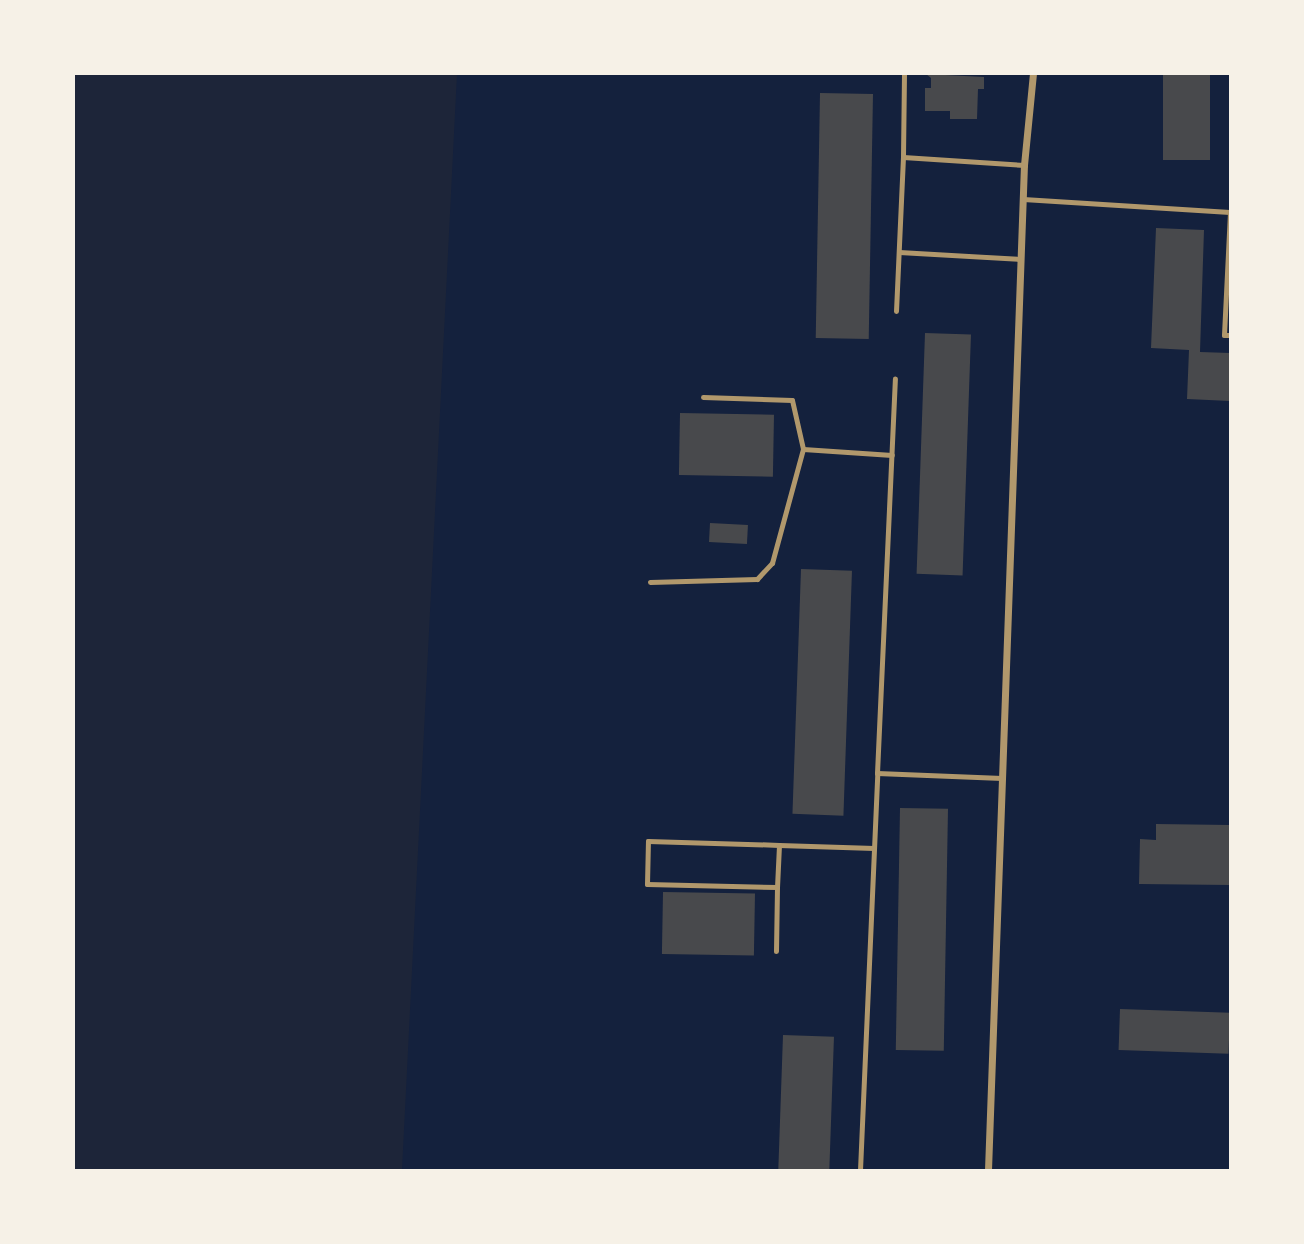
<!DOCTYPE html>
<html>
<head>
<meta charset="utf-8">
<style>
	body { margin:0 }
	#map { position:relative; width:1304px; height:1244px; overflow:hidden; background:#14213d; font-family:"PT Sans",sans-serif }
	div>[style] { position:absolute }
	.green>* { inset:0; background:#1d2539 }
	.building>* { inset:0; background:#48494c; transform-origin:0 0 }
	.service>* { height:5px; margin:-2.5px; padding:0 2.5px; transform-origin:2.5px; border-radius:2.5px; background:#b1986c }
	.minor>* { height:7px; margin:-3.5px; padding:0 3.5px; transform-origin:3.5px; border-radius:3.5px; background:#b1986c }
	span { translate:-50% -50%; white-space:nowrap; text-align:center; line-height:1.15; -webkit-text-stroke:5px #f6f1e7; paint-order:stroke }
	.frame { position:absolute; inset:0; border:75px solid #f6f1e7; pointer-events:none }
</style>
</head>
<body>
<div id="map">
	<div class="green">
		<div style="clip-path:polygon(74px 74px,457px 74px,402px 1170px,74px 1170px)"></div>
	</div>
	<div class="building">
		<div style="clip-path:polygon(926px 74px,984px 77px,984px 89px,978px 89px,977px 119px,950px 119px,950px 111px,925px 111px,925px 88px,931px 88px,931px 78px)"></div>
		<div style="left:1163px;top:74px;width:47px;height:86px"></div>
		<div style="left:820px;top:93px;width:53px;height:245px;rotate:1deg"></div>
		<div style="clip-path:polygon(1156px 228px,1204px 230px,1200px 352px,1230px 353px,1230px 401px,1187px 399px,1189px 350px,1151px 348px)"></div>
		<div style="left:925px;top:333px;width:46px;height:241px;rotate:2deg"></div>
		<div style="left:680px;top:413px;width:94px;height:62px;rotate:1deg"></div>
		<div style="left:710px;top:523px;width:38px;height:19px;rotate:3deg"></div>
		<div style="left:801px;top:569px;width:51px;height:245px;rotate:2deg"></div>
		<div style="left:900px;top:808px;width:48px;height:242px;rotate:1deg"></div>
		<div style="clip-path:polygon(1156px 824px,1230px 825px,1230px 885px,1139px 884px,1140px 839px,1156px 840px)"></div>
		<div style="left:663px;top:892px;width:92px;height:62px;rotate:1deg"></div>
		<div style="left:1120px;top:1009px;width:110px;height:41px;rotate:2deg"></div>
		<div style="left:783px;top:1035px;width:51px;height:135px;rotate:2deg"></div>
	</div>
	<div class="service">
		<div style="left:904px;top:74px;width:83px;rotate:90.7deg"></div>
		<div style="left:903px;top:157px;width:121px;rotate:3.8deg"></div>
		<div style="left:1023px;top:199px;width:207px;rotate:3.6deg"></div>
		<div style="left:1230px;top:212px;width:123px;rotate:92.8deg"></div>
		<div style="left:1224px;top:335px;width:6px"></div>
		<div style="left:899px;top:252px;width:122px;rotate:3.3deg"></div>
		<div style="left:896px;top:311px;width:154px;rotate:-87.4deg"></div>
		<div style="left:703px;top:397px;width:89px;rotate:1.9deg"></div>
		<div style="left:792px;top:400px;width:50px;rotate:77.3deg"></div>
		<div style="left:803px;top:449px;width:89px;rotate:3.9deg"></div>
		<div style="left:650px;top:582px;width:107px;rotate:-1.6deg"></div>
		<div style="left:757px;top:579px;width:22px;rotate:-47deg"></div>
		<div style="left:772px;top:563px;width:118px;rotate:-74.8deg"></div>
		<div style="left:877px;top:773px;width:395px;rotate:-87.4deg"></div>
		<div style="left:779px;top:845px;width:42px;rotate:92.7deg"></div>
		<div style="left:777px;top:887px;width:130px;rotate:-178.7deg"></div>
		<div style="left:647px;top:884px;width:43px;rotate:-88.7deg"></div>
		<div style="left:648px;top:841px;width:131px;rotate:1.7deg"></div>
		<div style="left:779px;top:845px;width:95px;rotate:1.8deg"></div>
		<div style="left:776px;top:951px;width:64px;rotate:-89.1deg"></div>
		<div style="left:860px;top:1170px;width:397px;rotate:-87.5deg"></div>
		<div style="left:877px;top:773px;width:125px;rotate:2.3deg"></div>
	</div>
	<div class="minor">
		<div style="left:988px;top:1170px;width:1006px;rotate:-87.95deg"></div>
		<div style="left:1024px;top:165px;width:91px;rotate:-84.4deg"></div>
	</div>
	<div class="frame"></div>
</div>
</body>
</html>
